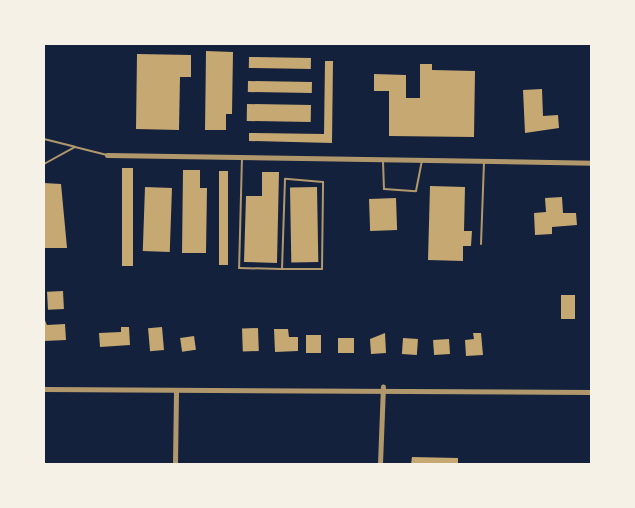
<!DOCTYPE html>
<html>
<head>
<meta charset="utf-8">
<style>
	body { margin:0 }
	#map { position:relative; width:635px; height:508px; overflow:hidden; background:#14213d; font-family:"Open Sans",sans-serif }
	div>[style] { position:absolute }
	.building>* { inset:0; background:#c6a872; transform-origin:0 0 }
	.service>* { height:2px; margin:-1px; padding:0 1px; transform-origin:1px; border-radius:1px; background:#b1986c }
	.minor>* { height:4.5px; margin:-2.25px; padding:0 2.25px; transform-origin:2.25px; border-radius:2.25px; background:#b1986c }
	span { translate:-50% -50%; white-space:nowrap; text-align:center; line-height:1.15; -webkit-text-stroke:4.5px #f6f1e7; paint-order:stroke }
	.frame { position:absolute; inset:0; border:45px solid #f6f1e7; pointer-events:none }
</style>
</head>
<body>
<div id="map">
	<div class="building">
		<div style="clip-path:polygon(206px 51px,233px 52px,232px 114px,226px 114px,226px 130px,205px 130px)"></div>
		<div style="clip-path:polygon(137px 54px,191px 55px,191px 77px,180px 77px,179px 130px,136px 129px)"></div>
		<div style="left:249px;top:57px;width:62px;height:11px;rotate:1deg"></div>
		<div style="clip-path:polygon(325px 61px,333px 61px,332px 143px,249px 141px,249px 133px,324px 134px)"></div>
		<div style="clip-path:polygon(420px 64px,432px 64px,432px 70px,475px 71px,474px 137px,389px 136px,389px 91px,374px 91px,374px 74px,406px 75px,406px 98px,420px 98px)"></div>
		<div style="left:248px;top:81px;width:64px;height:11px;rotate:1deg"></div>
		<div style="clip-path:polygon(542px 89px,543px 116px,558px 115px,559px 128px,525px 133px,523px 90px)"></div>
		<div style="left:247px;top:104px;width:64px;height:17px;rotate:1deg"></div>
		<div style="left:122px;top:168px;width:11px;height:98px"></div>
		<div style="clip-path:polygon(183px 170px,200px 170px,200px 188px,207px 188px,206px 253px,182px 253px)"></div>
		<div style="left:219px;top:171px;width:9px;height:94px"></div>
		<div style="clip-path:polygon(262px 172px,279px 172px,277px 263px,244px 262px,246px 196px,262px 196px)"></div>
		<div style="clip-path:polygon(44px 183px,61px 184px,67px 248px,44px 248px)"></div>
		<div style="clip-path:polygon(430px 186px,465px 187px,464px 231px,472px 231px,471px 246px,463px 246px,463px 261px,428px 260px)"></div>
		<div style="left:145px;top:187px;width:27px;height:64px;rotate:2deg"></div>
		<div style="left:317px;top:187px;width:75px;height:27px;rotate:89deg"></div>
		<div style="clip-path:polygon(562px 197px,563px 213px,576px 213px,577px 225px,552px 227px,552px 234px,535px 235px,534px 213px,546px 212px,545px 198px)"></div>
		<div style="left:396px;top:198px;width:32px;height:27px;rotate:88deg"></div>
		<div style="left:63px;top:291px;width:18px;height:16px;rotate:87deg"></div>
		<div style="left:561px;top:295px;width:14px;height:24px"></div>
		<div style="clip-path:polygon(44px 318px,47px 325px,65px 324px,66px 340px,44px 341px)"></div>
		<div style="clip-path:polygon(121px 327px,129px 327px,130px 345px,100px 347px,99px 333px,121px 332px)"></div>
		<div style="left:162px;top:327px;width:23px;height:14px;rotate:85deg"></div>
		<div style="left:258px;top:328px;width:23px;height:16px;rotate:88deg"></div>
		<div style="clip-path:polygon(274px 329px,288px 329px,289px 337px,298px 337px,298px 351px,275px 352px)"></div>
		<div style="clip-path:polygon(385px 333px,386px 353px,371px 354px,370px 339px)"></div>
		<div style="clip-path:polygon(473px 333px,481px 333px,483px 355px,466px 356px,465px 340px,474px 339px)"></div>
		<div style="left:306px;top:335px;width:15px;height:18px"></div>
		<div style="left:194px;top:336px;width:14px;height:14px;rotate:82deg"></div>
		<div style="left:338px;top:338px;width:16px;height:15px"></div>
		<div style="left:403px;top:338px;width:15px;height:16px;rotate:4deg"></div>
		<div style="left:449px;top:339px;width:15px;height:16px;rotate:86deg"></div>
		<div style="clip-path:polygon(412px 457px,458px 458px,458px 464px,411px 464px)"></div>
	</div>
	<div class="service">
		<div style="left:44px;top:139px;width:32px;rotate:14deg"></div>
		<div style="left:242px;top:157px;width:111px;rotate:91.5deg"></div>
		<div style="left:239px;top:268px;width:43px;rotate:1.3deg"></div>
		<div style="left:282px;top:269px;width:40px"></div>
		<div style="left:322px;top:269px;width:87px;rotate:-89.3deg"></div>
		<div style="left:323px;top:182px;width:38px;rotate:-175deg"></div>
		<div style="left:285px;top:179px;width:90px;rotate:91.9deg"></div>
		<div style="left:383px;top:161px;width:28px;rotate:88deg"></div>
		<div style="left:384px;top:189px;width:32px;rotate:4deg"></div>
		<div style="left:416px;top:191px;width:32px;rotate:-79deg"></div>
		<div style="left:44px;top:164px;width:35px;rotate:-29deg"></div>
		<div style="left:75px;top:147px;width:33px;rotate:14deg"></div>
		<div style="left:481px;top:244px;width:82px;rotate:-87.9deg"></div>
	</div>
	<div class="minor">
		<div style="left:107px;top:155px;width:485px;rotate:0.9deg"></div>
		<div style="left:44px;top:389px;width:548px;rotate:0.31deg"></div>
		<div style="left:175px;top:464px;width:72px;rotate:-89.2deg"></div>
		<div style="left:380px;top:464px;width:77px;rotate:-87.8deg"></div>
	</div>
	<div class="frame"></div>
</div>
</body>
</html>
